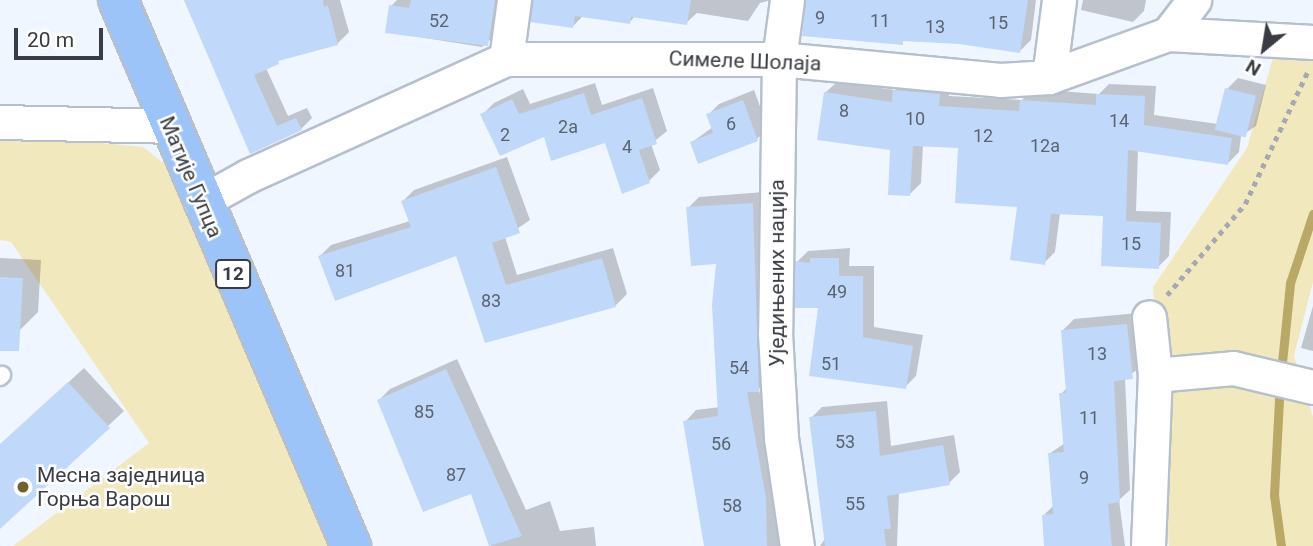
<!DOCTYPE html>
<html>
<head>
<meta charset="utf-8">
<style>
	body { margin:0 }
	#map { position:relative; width:1313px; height:546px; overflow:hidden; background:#f0f6ff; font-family:Roboto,sans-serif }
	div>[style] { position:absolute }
	.green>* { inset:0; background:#f2e8bd }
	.shadow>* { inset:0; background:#0003 }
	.stream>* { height:9px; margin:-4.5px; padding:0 4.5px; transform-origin:4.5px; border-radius:4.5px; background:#b9a967 }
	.building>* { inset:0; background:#c0d8f9; transform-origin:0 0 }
	.path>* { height:4.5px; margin-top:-2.25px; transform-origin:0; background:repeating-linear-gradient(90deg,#a5aab2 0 5px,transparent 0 10px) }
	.roads { filter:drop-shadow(2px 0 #b6c0cd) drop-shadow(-2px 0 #b6c0cd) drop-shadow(0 2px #b6c0cd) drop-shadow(0 -2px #b6c0cd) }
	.lane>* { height:16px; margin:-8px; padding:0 8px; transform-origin:8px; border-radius:8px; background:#fff }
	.street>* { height:33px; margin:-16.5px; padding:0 16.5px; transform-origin:16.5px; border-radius:16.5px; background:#fff }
	.primary>* { height:38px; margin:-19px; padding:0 19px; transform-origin:19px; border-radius:19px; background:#9cc4f8 }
	.dots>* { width:19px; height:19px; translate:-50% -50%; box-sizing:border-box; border:4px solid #fff; border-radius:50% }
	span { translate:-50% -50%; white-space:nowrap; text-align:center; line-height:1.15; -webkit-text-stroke:5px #fff; paint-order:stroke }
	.number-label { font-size:18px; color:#5b6470 }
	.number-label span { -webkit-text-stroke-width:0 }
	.shield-label span { padding:2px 5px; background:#fff; border:2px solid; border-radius:5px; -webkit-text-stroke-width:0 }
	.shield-label { font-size:19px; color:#393d43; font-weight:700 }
	.street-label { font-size:21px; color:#393d43 }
	.poi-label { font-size:21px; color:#393d43 }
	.left { translate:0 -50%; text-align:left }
	.north { position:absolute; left:1229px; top:14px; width:70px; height:70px; -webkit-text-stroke:5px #fff; paint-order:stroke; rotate:210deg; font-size:19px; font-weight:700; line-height:28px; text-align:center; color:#393d43 }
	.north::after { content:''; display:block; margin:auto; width:24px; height:32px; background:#393d43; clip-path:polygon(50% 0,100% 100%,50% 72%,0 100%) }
	.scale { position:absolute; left:14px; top:28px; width:89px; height:32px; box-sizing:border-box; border:4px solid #393d43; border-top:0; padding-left:9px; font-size:21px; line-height:24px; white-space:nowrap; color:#393d43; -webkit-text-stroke:5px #fff; paint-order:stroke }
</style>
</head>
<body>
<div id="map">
	<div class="green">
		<div style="clip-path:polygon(1313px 35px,1313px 282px,1294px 356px,1313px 417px,1313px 546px,1169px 546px,1153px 287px,1247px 148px,1274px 54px)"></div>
		<div style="clip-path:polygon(0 133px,143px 147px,175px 172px,342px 546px,13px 546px,149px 443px,11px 242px,0 240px)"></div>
	</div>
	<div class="shadow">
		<div style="clip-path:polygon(184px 0,340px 0,349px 32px,337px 44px,284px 57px,266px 68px,288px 116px,307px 108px,312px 118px,301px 129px,251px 152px)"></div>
		<div style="clip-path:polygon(397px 0,504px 0,498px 33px,482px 47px,387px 32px,391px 6px)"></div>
		<div style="clip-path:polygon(534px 0,771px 0,760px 3px,748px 21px,697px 13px,686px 23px,635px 16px,629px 23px,583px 16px,573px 26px)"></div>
		<div style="clip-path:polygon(807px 0,1036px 0,1031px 40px,1020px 51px)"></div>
		<div style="clip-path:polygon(1083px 0,1146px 0,1144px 11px,1133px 22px,1081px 10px)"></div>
		<div style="clip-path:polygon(1238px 78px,1266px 85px,1256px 126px,1241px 136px,1239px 152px,1228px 163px,1138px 150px,1136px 211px,1171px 212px,1169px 256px,1158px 267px,1105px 214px,1060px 213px,1055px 252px,1044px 263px,1019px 205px,960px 147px,923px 145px,921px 183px,910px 194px,892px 149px,825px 93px,837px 82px,895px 90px,906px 79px,950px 83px,949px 96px,1022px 100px,1033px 89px,1099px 94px,1109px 84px,1156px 86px,1154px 115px,1218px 124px,1227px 89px)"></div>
		<div style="clip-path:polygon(595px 83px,602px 105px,653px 88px,667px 131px,651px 144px,660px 170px,649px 181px,606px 141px,545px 134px,483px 114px,494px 103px,523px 89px,530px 104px)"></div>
		<div style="clip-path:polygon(754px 90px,768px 128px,757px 139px,692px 142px,713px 127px,708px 115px,719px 104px)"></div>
		<div style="clip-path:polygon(507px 157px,530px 220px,505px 237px,517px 275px,613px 248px,627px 294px,615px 306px,486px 341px,457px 254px,320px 256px,331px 245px,410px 221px,403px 201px,414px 190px)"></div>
		<div style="clip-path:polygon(764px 192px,769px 379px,759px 389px,776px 486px,778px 534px,783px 534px,785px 546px,705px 546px,685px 422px,696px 410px,720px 407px,718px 262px,688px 208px,699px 197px)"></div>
		<div style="clip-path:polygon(850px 248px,849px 266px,874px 266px,874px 327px,923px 335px,916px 376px,905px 387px,820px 306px,797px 262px,808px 251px)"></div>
		<div style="clip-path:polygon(0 258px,41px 260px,38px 312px,19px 331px,0 330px)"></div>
		<div style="clip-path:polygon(1313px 306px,1313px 351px,1301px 348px)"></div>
		<div style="clip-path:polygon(1138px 313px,1143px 366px,1125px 378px,1130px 490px,1119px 500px,1125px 546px,1046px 546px,1043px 516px,1054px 505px,1049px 454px,1065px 443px,1061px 394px,1068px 387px,1062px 331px,1074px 319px)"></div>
		<div style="clip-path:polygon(457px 359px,526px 510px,550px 501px,560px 531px,594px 527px,596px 546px,491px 546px,472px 492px,379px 400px,390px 389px)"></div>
		<div style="clip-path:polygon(84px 368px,124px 411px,0 527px,0 445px)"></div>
		<div style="clip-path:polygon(887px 401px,891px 446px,954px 435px,960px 472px,949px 483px,899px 492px,897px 546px,820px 546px,826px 537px,811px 418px,822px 407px)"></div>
	</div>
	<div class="stream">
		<div style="left:1281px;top:546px;width:51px;rotate:-97.8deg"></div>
		<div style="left:1274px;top:495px;width:113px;rotate:-87deg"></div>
		<div style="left:1280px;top:382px;width:100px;rotate:-84.2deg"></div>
		<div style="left:1290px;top:283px;width:73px;rotate:-71.6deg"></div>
	</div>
	<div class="building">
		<div style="clip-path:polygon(184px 0,323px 0,324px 7px,328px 6px,338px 45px,278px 61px,279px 64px,254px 75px,277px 126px,296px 118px,302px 130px,250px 154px)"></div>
		<div style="clip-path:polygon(411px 0,495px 0,488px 46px,385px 33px,389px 5px,409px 8px)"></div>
		<div style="clip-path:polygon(533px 0,691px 0,687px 25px,631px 17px,630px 24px,575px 16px,573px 28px,530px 22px)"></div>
		<div style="clip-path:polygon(806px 0,1028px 0,1020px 53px,959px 44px,903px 41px,903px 45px,802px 36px)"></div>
		<div style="left:1225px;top:88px;width:32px;height:43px;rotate:14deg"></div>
		<div style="clip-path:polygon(893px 90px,940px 94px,939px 106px,1019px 111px,1020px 100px,1096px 105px,1096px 94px,1145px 96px,1144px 125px,1232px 138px,1228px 165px,1128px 150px,1126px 221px,1161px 223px,1159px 269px,1101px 266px,1103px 216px,1051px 214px,1045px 265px,1010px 260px,1017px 207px,955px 203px,958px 148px,913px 146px,910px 196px,888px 195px,890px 150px,817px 140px,824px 92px,892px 102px)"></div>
		<div style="clip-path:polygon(584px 93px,591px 115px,642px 98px,657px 144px,639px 150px,650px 183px,622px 194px,605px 143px,551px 161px,544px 137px,500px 156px,480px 114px,512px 99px,519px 114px)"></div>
		<div style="clip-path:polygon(743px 100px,758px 141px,698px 164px,690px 142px,713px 133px,706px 114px)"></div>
		<div style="clip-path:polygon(496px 167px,520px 233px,492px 243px,506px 285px,602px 258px,616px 307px,485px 343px,456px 256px,335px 301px,318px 256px,411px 227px,401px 201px)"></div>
		<div style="clip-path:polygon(753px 203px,759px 392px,747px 392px,766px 498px,767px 546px,704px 546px,683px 421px,718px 416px,712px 305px,716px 264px,691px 266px,686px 207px)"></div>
		<div style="clip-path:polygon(810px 258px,839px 258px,839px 276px,863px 276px,863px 337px,913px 346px,906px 389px,809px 376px,818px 308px,795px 308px,795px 261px,810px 263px)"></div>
		<div style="clip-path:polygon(0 277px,23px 278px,19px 351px,0 351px)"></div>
		<div style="clip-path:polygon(1127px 324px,1133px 379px,1114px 381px,1120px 502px,1108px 504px,1112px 546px,1044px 546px,1042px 515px,1053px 514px,1048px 453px,1064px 452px,1059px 393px,1066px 393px,1061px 330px)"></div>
		<div style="clip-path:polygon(446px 369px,460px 399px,522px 536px,489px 546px,471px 494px,423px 512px,377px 400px)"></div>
		<div style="clip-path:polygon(68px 382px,110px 428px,0 529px,0 444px)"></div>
		<div style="clip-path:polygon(876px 411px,880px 456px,943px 445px,950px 485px,887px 496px,891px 529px,884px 529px,886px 546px,825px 546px,809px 417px)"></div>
	</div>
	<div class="path">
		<div style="left:1167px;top:295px;width:120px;rotate:-49.4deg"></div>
		<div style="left:1245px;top:204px;width:147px;rotate:-64.7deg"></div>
	</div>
	<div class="roads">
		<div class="lane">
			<div style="left:0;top:377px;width:3px;rotate:-45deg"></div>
		</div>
		<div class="street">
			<div style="left:787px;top:0;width:60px;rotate:97.7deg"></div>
			<div style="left:779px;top:59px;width:274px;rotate:90.8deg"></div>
			<div style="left:775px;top:333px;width:105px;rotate:86.7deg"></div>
			<div style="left:781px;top:438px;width:109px;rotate:81.6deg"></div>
			<div style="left:1168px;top:34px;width:43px;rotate:-52.6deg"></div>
			<div style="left:506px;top:59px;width:60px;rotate:-82.3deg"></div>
			<div style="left:1049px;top:77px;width:78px;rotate:-82.6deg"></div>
			<div style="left:0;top:122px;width:170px;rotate:1.3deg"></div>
			<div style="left:201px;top:202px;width:54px;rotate:-29deg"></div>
			<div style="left:248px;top:176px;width:283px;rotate:-24.4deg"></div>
			<div style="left:506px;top:59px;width:273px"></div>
			<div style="left:779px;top:59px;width:222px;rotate:5.4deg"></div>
			<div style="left:1000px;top:80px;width:49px;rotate:-3.5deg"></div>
			<div style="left:1049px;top:77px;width:127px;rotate:-19.9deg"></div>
			<div style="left:1168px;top:34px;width:145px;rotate:3.2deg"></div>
			<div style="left:1155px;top:375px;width:78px;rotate:-5.1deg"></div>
			<div style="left:1233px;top:368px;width:82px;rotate:13.4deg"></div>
			<div style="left:1148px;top:546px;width:171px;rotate:-87.7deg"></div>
			<div style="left:1155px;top:375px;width:58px;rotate:-95.9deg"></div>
		</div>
		<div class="primary">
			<div style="left:118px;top:0;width:594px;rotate:66.89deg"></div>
		</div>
	</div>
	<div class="dots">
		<div style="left:23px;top:487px;background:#6e622e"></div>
	</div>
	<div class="number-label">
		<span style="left:820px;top:18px">9</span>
		<span style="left:439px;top:21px">52</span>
		<span style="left:880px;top:21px">11</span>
		<span style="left:998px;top:23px">15</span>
		<span style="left:935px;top:27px">13</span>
		<span style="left:844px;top:111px">8</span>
		<span style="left:915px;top:119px">10</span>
		<span style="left:1119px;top:121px">14</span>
		<span style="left:731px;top:124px">6</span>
		<span style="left:568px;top:127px">2a</span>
		<span style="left:505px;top:135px">2</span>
		<span style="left:983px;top:136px">12</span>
		<span style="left:1045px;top:146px">12a</span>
		<span style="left:627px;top:147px">4</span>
		<span style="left:1131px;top:244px">15</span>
		<span style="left:345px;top:271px">81</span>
		<span style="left:837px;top:292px">49</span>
		<span style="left:491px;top:301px">83</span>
		<span style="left:1097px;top:354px">13</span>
		<span style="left:831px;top:364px">51</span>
		<span style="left:739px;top:368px">54</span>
		<span style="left:424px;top:412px">85</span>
		<span style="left:1089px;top:418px">11</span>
		<span style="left:845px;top:442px">53</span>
		<span style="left:721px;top:444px">56</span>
		<span style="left:456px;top:475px">87</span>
		<span style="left:1084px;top:478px">9</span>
		<span style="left:855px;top:504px">55</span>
		<span style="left:732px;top:506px">58</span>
	</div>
	<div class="shield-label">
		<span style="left:233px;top:274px">12</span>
	</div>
	<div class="street-label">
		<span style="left:745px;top:61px;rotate:2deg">Симеле Шолаја</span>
		<span style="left:191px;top:177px;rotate:67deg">Матије Гупца</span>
		<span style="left:777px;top:273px;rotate:-90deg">Уједињених нација</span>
	</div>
	<div class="poi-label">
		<span class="left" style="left:37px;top:487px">Месна заједница<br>Горња Варош</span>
	</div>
	<div class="north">N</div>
	<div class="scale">20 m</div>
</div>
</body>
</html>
